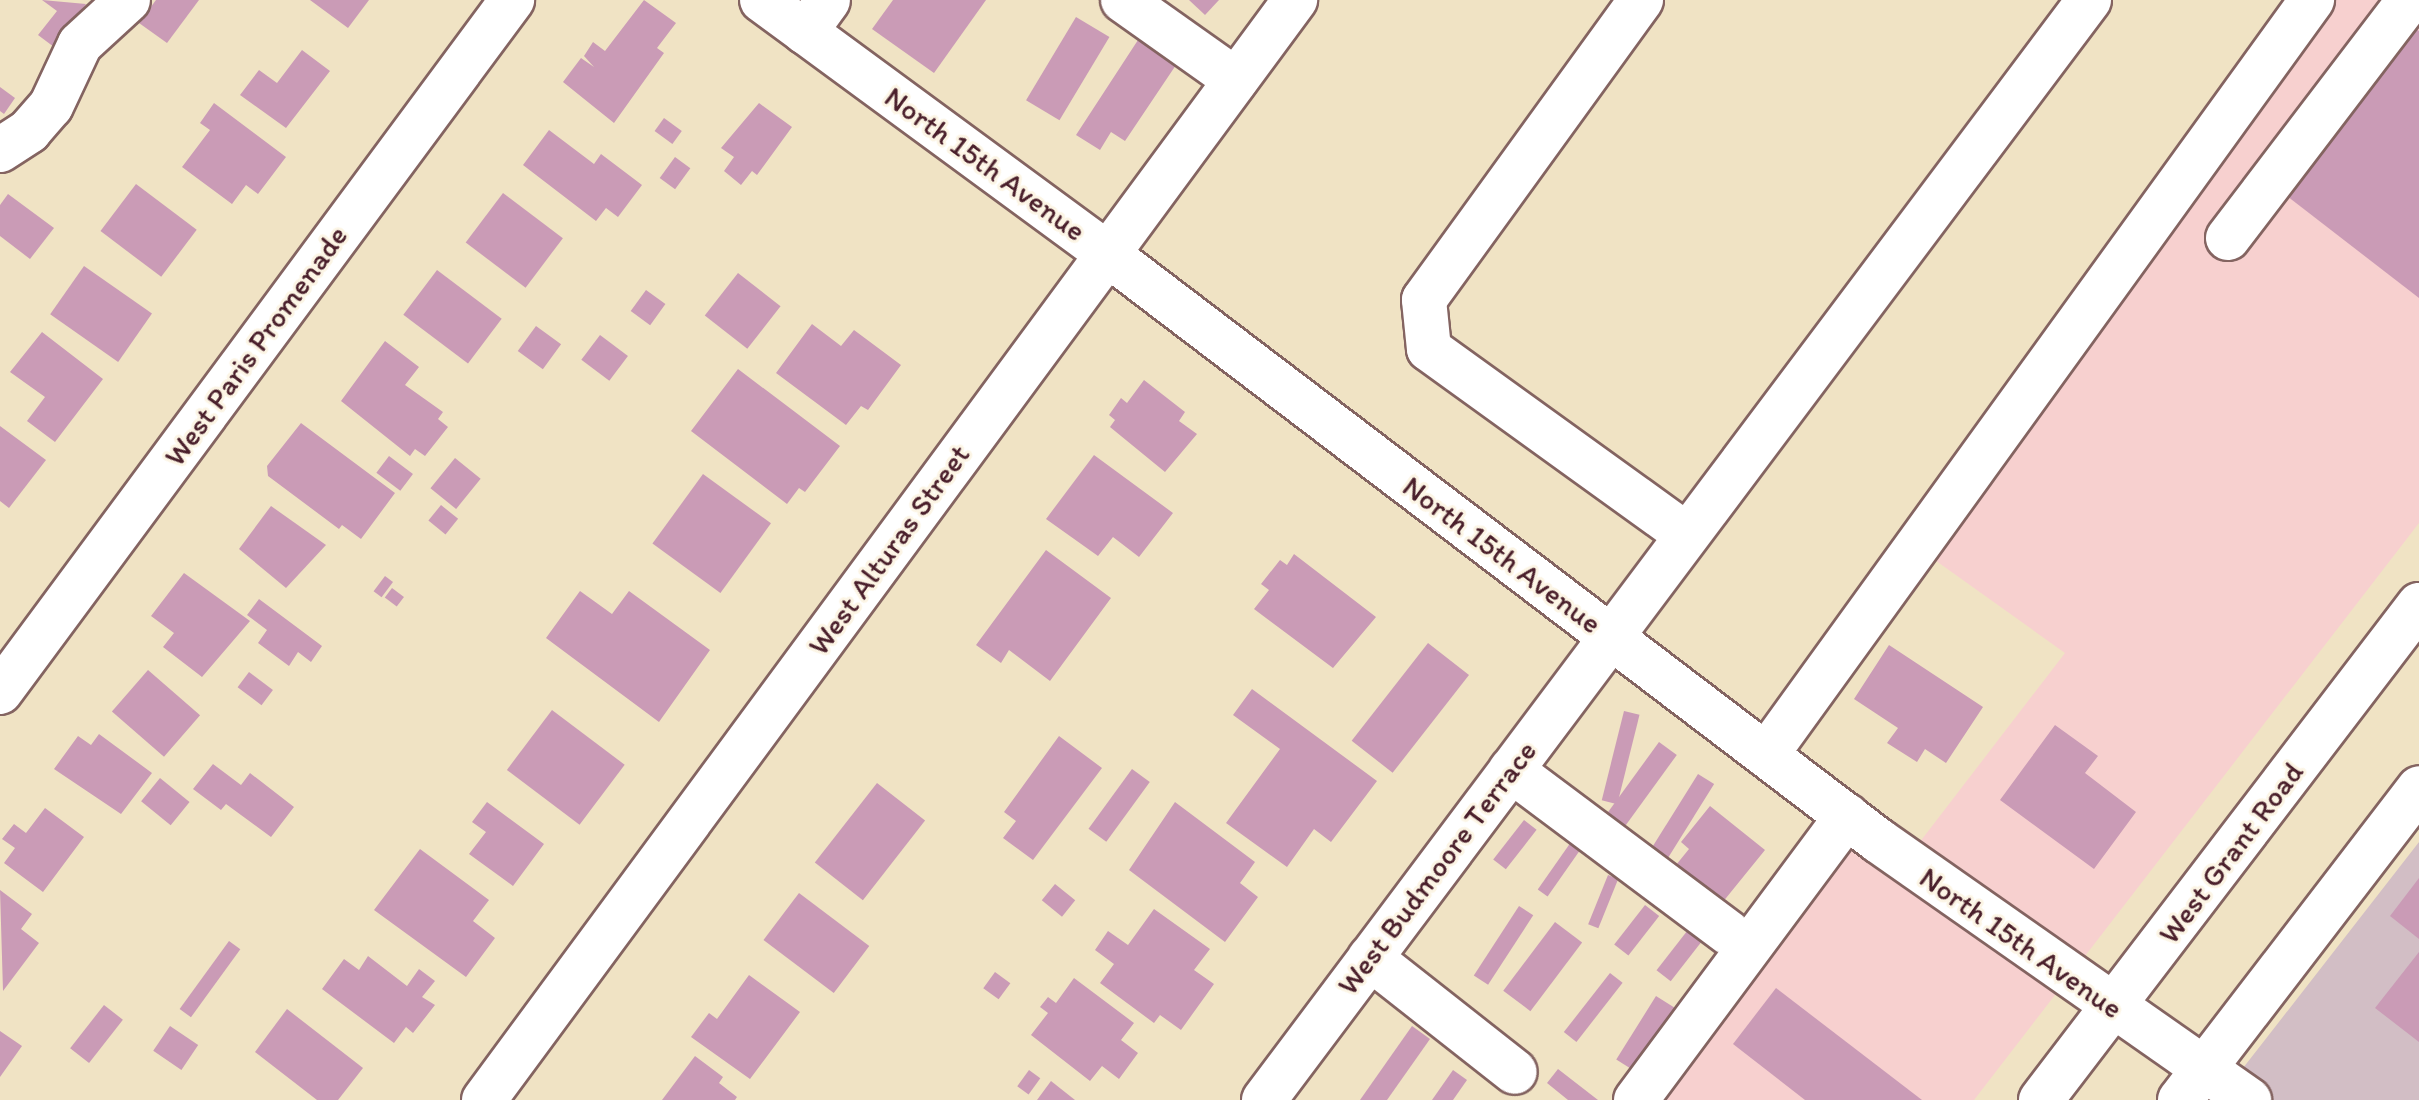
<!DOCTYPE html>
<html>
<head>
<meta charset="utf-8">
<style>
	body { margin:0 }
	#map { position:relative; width:2419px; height:1100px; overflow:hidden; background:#f0e3c4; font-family:Itim,sans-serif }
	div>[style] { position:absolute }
	.built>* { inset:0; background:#f7d0cf }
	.industrial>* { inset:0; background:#d2bec5 }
	.building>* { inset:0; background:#ca9bb6; transform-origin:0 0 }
	.roads { filter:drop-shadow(2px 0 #846461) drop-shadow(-2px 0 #846461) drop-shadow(0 2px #846461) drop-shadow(0 -2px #846461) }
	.minor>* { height:44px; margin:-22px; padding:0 22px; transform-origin:22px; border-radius:22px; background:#fff }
	.major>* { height:44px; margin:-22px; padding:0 22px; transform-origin:22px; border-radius:22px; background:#fff }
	span { translate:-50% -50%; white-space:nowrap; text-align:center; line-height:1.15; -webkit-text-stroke:6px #fcf5e5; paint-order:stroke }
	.street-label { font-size:30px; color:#4a1f2b }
</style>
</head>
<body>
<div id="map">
	<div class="built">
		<div style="clip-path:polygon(2323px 0,2419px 0,2419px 523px,1974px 1100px,1648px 1100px,1856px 824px,1906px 860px,2065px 653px,1918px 548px)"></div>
	</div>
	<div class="industrial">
		<div style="clip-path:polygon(2419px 842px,2419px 1100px,2218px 1100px,2261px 1045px)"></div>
	</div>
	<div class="building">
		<div style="clip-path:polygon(42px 0,86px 4px,54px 47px,38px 35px,57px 11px)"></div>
		<div style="clip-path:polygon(156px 0,199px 0,167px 43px,139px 23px)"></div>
		<div style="clip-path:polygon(310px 0,369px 0,348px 28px)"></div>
		<div style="clip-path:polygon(644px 0,676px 23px,657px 48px,664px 53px,614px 123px,563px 82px,581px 58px,594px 67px,584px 56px,593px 42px,605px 51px)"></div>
		<div style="clip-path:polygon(893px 0,986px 0,934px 73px,872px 29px)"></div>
		<div style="clip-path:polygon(1189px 0,1219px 0,1205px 15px)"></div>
		<div style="left:1076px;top:17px;width:39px;height:97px;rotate:31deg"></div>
		<div style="clip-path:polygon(2412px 26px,2419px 31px,2419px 298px,2283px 193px)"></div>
		<div style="clip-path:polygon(1138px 40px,1176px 65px,1125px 141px,1111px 132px,1100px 150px,1076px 135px)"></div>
		<div style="clip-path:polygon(302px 50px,330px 71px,286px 128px,240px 95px,259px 70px,277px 83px)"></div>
		<div style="clip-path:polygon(0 87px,15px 98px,4px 114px,0 111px)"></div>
		<div style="clip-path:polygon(214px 103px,286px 157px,258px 194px,246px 185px,232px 204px,182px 167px,210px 130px,200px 123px)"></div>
		<div style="clip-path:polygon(759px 103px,792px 127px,757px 175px,752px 171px,741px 185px,724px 171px,734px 157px,721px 148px)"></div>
		<div style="left:664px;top:118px;width:22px;height:16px;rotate:36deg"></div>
		<div style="clip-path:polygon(549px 130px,594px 164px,601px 154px,642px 185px,618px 217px,606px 208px,596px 221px,523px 165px)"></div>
		<div style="left:675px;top:157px;width:19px;height:26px;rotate:36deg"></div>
		<div style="left:136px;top:184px;width:76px;height:59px;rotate:37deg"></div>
		<div style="left:503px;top:193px;width:75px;height:62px;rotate:37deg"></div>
		<div style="clip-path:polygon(8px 194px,54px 228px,30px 259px,0 236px,0 205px)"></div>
		<div style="left:84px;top:266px;width:83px;height:59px;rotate:35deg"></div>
		<div style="left:437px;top:270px;width:81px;height:56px;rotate:37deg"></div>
		<div style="left:738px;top:273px;width:54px;height:54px;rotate:38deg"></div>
		<div style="left:646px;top:290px;width:24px;height:26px;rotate:36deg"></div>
		<div style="clip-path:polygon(812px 324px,841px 346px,854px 330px,901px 365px,868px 410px,861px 406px,846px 425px,776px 373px)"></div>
		<div style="left:536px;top:326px;width:31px;height:31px;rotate:36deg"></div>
		<div style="clip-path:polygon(42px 332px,103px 379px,55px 442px,27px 421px,45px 397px,10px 372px)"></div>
		<div style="left:600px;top:335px;width:35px;height:31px;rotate:37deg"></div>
		<div style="clip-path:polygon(385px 341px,419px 367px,405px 385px,443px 412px,438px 419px,448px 427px,425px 456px,415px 449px,410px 456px,341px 401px)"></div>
		<div style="clip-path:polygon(738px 369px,840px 446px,805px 492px,799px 488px,787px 504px,691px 431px)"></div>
		<div style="clip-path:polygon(1144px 380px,1185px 412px,1179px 421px,1197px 434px,1165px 472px,1110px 427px,1115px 420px,1109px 415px,1121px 398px,1127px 403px)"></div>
		<div style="clip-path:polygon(301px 423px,395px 493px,361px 539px,342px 525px,339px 529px,268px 476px,267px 466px)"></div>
		<div style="clip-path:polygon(0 426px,46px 460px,9px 508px,0 501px)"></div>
		<div style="clip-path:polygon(1094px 455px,1173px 513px,1139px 557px,1113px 537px,1098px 556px,1046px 519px)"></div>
		<div style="left:389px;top:456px;width:30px;height:21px;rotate:37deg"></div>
		<div style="left:455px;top:458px;width:33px;height:39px;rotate:39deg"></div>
		<div style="left:703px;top:474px;width:84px;height:86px;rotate:36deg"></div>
		<div style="left:441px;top:505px;width:22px;height:20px;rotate:39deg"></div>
		<div style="clip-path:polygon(271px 506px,326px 545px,286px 588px,239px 549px)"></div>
		<div style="clip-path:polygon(1046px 550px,1111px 598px,1050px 681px,1009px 650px,1001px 663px,976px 645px)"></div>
		<div style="clip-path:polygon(1294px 554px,1376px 617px,1333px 668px,1254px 609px,1269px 590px,1261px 584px,1280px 560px,1287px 565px)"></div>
		<div style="clip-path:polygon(184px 573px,250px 621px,202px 677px,163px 647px,174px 633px,151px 616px)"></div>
		<div style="left:385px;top:576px;width:10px;height:19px;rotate:37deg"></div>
		<div style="left:392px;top:588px;width:15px;height:12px;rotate:37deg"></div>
		<div style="clip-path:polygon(580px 591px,612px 614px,629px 591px,710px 650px,659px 722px,546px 638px)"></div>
		<div style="clip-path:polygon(259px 599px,322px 646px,311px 662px,298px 652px,289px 666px,258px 643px,267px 630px,247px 615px)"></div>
		<div style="left:1428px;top:643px;width:52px;height:124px;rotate:38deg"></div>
		<div style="clip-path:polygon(1889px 645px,1983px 707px,1946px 763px,1925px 749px,1917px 762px,1887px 743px,1898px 728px,1854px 699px)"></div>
		<div style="left:148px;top:670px;width:69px;height:55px;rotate:41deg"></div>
		<div style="left:249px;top:672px;width:30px;height:19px;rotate:37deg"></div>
		<div style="clip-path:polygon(1252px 689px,1377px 781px,1331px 842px,1314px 829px,1287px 867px,1226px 823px,1280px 749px,1233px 715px)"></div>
		<div style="left:552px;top:710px;width:91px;height:75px;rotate:37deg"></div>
		<div style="left:1624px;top:711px;width:16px;height:92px;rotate:14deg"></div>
		<div style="clip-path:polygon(2055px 725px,2098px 756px,2085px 773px,2136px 812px,2094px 869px,2000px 800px)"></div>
		<div style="clip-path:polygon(99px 734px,152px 773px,121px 814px,54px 769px,78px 736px,91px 745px)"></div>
		<div style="clip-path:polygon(1059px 736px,1102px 768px,1033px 860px,1003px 838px,1016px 821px,1004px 812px)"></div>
		<div style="left:1659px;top:742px;width:22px;height:98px;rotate:36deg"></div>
		<div style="clip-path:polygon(213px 764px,241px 785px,250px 773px,294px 807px,271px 837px,226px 804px,221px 810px,193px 789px)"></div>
		<div style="left:1132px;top:769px;width:22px;height:74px;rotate:36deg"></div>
		<div style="left:1698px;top:774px;width:19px;height:90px;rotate:32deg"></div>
		<div style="left:160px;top:778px;width:38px;height:30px;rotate:39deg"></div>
		<div style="left:877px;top:783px;width:61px;height:101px;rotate:38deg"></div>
		<div style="clip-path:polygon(487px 802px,544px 844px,513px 886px,469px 854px,486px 832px,472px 822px)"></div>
		<div style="clip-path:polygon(1175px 802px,1255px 862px,1240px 883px,1258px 897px,1225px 942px,1129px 870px)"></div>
		<div style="clip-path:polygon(1710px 806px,1765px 850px,1722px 903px,1676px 865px,1689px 849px,1681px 842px)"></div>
		<div style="clip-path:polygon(45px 808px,84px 837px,43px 892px,4px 863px,15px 848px,2px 839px,14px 824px,26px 833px)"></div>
		<div style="left:1524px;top:820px;width:16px;height:50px;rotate:38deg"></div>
		<div style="left:1571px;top:842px;width:12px;height:58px;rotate:35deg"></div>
		<div style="clip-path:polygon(420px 849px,489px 900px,473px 921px,495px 938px,466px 977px,374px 910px)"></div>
		<div style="left:1608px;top:875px;width:11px;height:53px;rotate:22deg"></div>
		<div style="clip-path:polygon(2419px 878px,2419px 939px,2390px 916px)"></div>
		<div style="left:1055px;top:884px;width:26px;height:21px;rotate:39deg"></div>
		<div style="clip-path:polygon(0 890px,32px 914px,21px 929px,39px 943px,3px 991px)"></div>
		<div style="left:799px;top:893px;width:88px;height:59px;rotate:37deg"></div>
		<div style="left:1645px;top:905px;width:18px;height:50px;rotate:38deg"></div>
		<div style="left:1519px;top:906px;width:17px;height:83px;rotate:33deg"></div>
		<div style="clip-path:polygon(1154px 909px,1210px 949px,1194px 970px,1214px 984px,1181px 1030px,1160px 1015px,1154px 1023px,1100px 983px,1114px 964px,1095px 950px,1108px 931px,1128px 945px)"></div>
		<div style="left:1555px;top:922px;width:34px;height:86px;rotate:37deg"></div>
		<div style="left:1691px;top:926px;width:18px;height:56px;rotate:38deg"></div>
		<div style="left:229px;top:941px;width:14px;height:84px;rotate:36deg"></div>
		<div style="clip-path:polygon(2419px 952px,2419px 1042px,2375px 1008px)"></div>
		<div style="clip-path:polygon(368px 956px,407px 986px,419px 969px,435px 981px,422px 997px,435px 1005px,413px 1033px,406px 1027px,394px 1043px,322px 989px,344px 959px,359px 970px)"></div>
		<div style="left:995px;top:972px;width:19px;height:20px;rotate:36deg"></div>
		<div style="left:1610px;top:973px;width:16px;height:75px;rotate:38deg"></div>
		<div style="clip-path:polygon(749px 975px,800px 1012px,750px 1079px,691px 1037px,709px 1013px,717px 1019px)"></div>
		<div style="clip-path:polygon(1074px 978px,1134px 1023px,1121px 1040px,1138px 1053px,1119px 1079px,1102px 1066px,1090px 1081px,1031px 1035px,1048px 1013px,1040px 1007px,1048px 997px,1056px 1003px)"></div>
		<div style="clip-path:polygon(1776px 988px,1922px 1100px,1805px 1100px,1733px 1044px)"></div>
		<div style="left:1656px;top:996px;width:22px;height:75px;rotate:32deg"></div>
		<div style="left:104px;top:1005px;width:24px;height:55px;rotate:38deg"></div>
		<div style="clip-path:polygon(287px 1009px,363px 1068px,338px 1100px,317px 1100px,255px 1052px)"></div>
		<div style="left:170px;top:1026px;width:34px;height:30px;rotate:34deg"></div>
		<div style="clip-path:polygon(1412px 1026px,1430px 1039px,1387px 1100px,1360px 1100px)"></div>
		<div style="clip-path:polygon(0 1031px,22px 1046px,0 1077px)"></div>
		<div style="clip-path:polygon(695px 1056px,723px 1077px,719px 1083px,737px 1097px,735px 1100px,662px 1100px)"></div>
		<div style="clip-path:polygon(1558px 1069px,1598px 1100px,1568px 1100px,1547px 1083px)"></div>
		<div style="left:1029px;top:1070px;width:14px;height:20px;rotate:36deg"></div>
		<div style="clip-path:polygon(1453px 1070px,1467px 1080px,1453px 1100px,1432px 1100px)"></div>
		<div style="clip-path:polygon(1051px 1081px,1075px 1100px,1037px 1100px)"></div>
	</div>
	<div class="roads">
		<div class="minor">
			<div style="left:762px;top:0;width:427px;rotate:36.3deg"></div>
			<div style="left:1106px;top:253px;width:971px;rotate:37.26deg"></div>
			<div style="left:1879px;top:841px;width:452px;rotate:35deg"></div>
			<div style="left:1123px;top:0;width:138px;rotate:35.3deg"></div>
			<div style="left:1641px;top:0;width:370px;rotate:125.9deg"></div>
			<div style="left:1424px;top:300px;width:49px;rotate:84.2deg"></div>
			<div style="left:1429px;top:349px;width:318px;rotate:35.8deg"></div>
			<div style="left:805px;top:32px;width:39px;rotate:-54deg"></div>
			<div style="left:0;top:150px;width:35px;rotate:-33deg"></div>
			<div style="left:29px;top:131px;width:33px;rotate:-49deg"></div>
			<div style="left:51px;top:106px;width:68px;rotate:-64.9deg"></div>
			<div style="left:80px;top:44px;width:65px;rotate:-42.5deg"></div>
			<div style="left:2228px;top:238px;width:299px;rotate:-52.7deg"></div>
			<div style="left:0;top:692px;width:861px;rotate:-53.5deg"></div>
			<div style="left:1766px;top:755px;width:932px;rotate:-54.13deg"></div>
			<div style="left:1511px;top:770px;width:272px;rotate:36.8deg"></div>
			<div style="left:1370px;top:958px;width:184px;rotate:38.2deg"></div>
			<div style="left:484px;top:1100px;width:1367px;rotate:-53.6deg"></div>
			<div style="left:1264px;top:1100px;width:1375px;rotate:-53.13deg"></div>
			<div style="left:1636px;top:1100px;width:354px;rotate:-53.4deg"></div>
		</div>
		<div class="major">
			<div style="left:2041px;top:1100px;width:623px;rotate:-52.63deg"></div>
			<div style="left:2180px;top:1100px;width:393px;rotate:-52.5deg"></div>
		</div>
	</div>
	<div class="street-label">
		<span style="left:985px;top:164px;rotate:36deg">North 15th Avenue</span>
		<span style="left:256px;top:346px;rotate:-54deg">West Paris Promenade</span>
		<span style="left:889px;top:550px;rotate:-54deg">West Alturas Street</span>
		<span style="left:1502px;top:555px;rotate:37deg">North 15th Avenue</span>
		<span style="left:2231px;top:853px;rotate:-53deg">West Grant Road</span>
		<span style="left:1437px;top:868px;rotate:-53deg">West Budmoore Terrace</span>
		<span style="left:2021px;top:943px;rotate:35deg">North 15th Avenue</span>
	</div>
</div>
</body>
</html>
